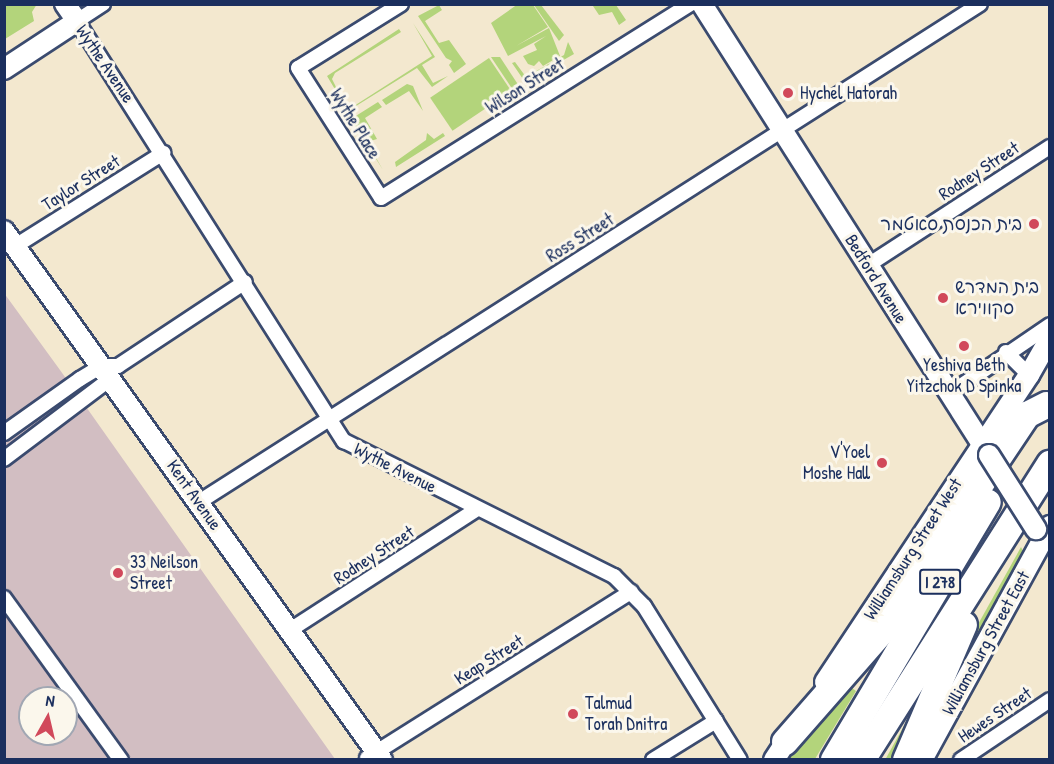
<!DOCTYPE html>
<html>
<head>
<meta charset="utf-8">
<style>
	body { margin:0 }
	#map { position:relative; width:1054px; height:764px; overflow:hidden; background:#f3e8cf; font-family:"Patrick Hand","Playpen Sans Hebrew",sans-serif }
	div>[style] { position:absolute }
	.industrial>* { inset:0; background:#d2bec2 }
	.green>* { inset:0; background:#b3d47b; transform-origin:0 0 }
	.roads { filter:drop-shadow(2px 0 #3b4b6f) drop-shadow(-2px 0 #3b4b6f) drop-shadow(0 2px #3b4b6f) drop-shadow(0 -2px #3b4b6f) }
	.street>* { height:14px; margin:-7px; padding:0 7px; transform-origin:7px; border-radius:7px; background:#fff }
	.secondary>* { height:20px; margin:-10px; padding:0 10px; transform-origin:10px; border-radius:10px; background:#fff }
	.highway>* { height:26px; margin:-13px; padding:0 13px; transform-origin:13px; border-radius:13px; background:#fff }
	.bridges { filter:drop-shadow(2px 0 #3b4b6f) drop-shadow(-2px 0 #3b4b6f) drop-shadow(0 2px #3b4b6f) drop-shadow(0 -2px #3b4b6f) }
	.secondary-bridge>* { height:20px; margin:-10px; padding:0 10px; transform-origin:10px; border-radius:10px; background:#fff }
	.dots>* { width:16px; height:16px; translate:-50% -50%; box-sizing:border-box; border:3px solid #fbf7ec; border-radius:50% }
	span { translate:-50% -50%; white-space:nowrap; text-align:center; line-height:1.15; -webkit-text-stroke:6px #fbf7ec; paint-order:stroke }
	.shield-label span { padding:2px 4px; background:#fbf7ec; border:2px solid; border-radius:4px; -webkit-text-stroke-width:0 }
	.shield-label { font-size:16px; color:#1b2f5e; font-weight:700 }
	.street-label { font-size:18px; color:#1b2f5e }
	.poi-label { font-size:18px; color:#1b2f5e }
	.left { translate:0 -50%; text-align:left }
	.right { translate:-100% -50%; text-align:right }
	.frame { position:absolute; inset:0; border:6px solid #1b2f5e; pointer-events:none }
	.north { position:absolute; left:18px; top:686px; width:60px; height:60px; box-sizing:border-box; background:#fbf7ec; border:2px solid #a1a7b3; border-radius:50%; rotate:8deg; font-size:16px; font-weight:700; line-height:24px; text-align:center; color:#1b2f5e }
	.north::after { content:''; display:block; margin:auto; width:21px; height:27px; background:#d1495b; clip-path:polygon(50% 0,100% 100%,50% 72%,0 100%) }
</style>
</head>
<body>
<div id="map">
	<div class="industrial">
		<div style="clip-path:polygon(evenodd,4px 293px,60px 370px,335px 759px,5px 759px,4px 293px,30px 698px,66px 698px,66px 734px,30px 734px,30px 698px)"></div>
	</div>
	<div class="green">
		<div style="clip-path:polygon(37px 4px,32px 12px,34px 21px,5px 39px,5px 5px)"></div>
		<div style="clip-path:polygon(518px 4px,533px 5px,548px 27px,516px 46px,549px 28px,560px 56px,543px 66px,539px 61px,534px 66px,528px 64px,523px 56px,537px 50px,534px 44px,546px 36px,508px 56px,491px 23px)"></div>
		<div style="clip-path:polygon(439px 5px,442px 10px,425px 21px,439px 43px,449px 40px,466px 64px,454px 73px,449px 65px,452px 61px,446px 58px,418px 16px)"></div>
		<div style="clip-path:polygon(534px 5px,541px 5px,564px 35px,559px 41px)"></div>
		<div style="clip-path:polygon(616px 5px,626px 20px,619px 25px,612px 12px,599px 15px,593px 6px)"></div>
		<div style="clip-path:polygon(413px 23px,435px 57px,422px 65px,433px 83px,448px 76px,432px 87px,417px 68px,348px 111px,327px 76px,399px 29px,401px 32px,335px 73px,332px 79px,343px 101px,354px 106px,432px 56px)"></div>
		<div style="clip-path:polygon(568px 42px,574px 54px,525px 82px,512px 63px,515px 62px,526px 77px,564px 55px)"></div>
		<div style="clip-path:polygon(491px 57px,500px 57px,519px 86px,513px 90px)"></div>
		<div style="left:489px;top:58px;width:40px;height:71px;rotate:56deg"></div>
		<div style="clip-path:polygon(407px 84px,413px 86px,423px 111px,409px 91px,386px 105px,382px 100px)"></div>
		<div style="clip-path:polygon(378px 102px,382px 107px,365px 118px,377px 139px,367px 142px,383px 170px,351px 119px)"></div>
		<div style="clip-path:polygon(427px 133px,434px 139px,443px 133px,445px 136px,396px 167px,395px 162px,426px 140px)"></div>
		<div style="clip-path:polygon(1021px 547px,1024px 553px,938px 709px,952px 671px)"></div>
		<div style="clip-path:polygon(852px 688px,856px 691px,815px 759px,787px 760px)"></div>
		<div style="clip-path:polygon(909px 723px,898px 759px,885px 760px,905px 724px)"></div>
	</div>
	<div class="roads">
		<div class="street">
			<div style="left:103px;top:4px;width:31px;rotate:147deg"></div>
			<div style="left:77px;top:21px;width:498px;rotate:57.6deg"></div>
			<div style="left:344px;top:441px;width:302px;rotate:26.6deg"></div>
			<div style="left:614px;top:576px;width:42px;rotate:45deg"></div>
			<div style="left:644px;top:606px;width:181px;rotate:58.1deg"></div>
			<div style="left:401px;top:4px;width:121px;rotate:148.1deg"></div>
			<div style="left:298px;top:68px;width:154px;rotate:57.4deg"></div>
			<div style="left:381px;top:198px;width:365px;rotate:-32.1deg"></div>
			<div style="left:17px;top:245px;width:173px;rotate:-32.2deg"></div>
			<div style="left:868px;top:265px;width:217px;rotate:-33deg"></div>
			<div style="left:1006px;top:352px;width:33px;rotate:45deg"></div>
			<div style="left:949px;top:394px;width:122px;rotate:-34.3deg"></div>
			<div style="left:4px;top:433px;width:93px;rotate:-35.4deg"></div>
			<div style="left:80px;top:379px;width:26px;rotate:-31deg"></div>
			<div style="left:102px;top:366px;width:16px"></div>
			<div style="left:118px;top:366px;width:152px;rotate:-33.5deg"></div>
			<div style="left:4px;top:459px;width:133px;rotate:-37deg"></div>
			<div style="left:199px;top:502px;width:926px;rotate:-32.52deg"></div>
			<div style="left:4px;top:598px;width:200px;rotate:54.2deg"></div>
			<div style="left:290px;top:630px;width:223px;rotate:-32.9deg"></div>
			<div style="left:367px;top:758px;width:312px;rotate:-32.2deg"></div>
			<div style="left:653px;top:760px;width:74px;rotate:-31.8deg"></div>
			<div style="left:961px;top:760px;width:107px;rotate:-34deg"></div>
		</div>
		<div class="secondary">
			<div style="left:702px;top:4px;width:535px;rotate:57.53deg"></div>
			<div style="left:4px;top:69px;width:87px;rotate:-33.3deg"></div>
			<div style="left:77px;top:21px;width:21px;rotate:-125deg"></div>
			<div style="left:4px;top:231px;width:650px;rotate:54.45deg"></div>
			<div style="left:825px;top:682px;width:369px;rotate:-56.4deg"></div>
			<div style="left:1029px;top:375px;width:43px;rotate:-60.4deg"></div>
			<div style="left:774px;top:760px;width:33px;rotate:-57deg"></div>
			<div style="left:922px;top:760px;width:267px;rotate:-61.3deg"></div>
		</div>
		<div class="highway">
			<div style="left:785px;top:742px;width:149px;rotate:-48.8deg"></div>
			<div style="left:883px;top:630px;width:259px;rotate:-56.2deg"></div>
			<div style="left:1027px;top:415px;width:22px;rotate:-27deg"></div>
			<div style="left:834px;top:760px;width:300px;rotate:-59.2deg"></div>
			<div style="left:862px;top:760px;width:351px;rotate:-57.6deg"></div>
			<div style="left:906px;top:760px;width:147px;rotate:-66.8deg"></div>
		</div>
	</div>
	<div class="bridges">
		<div class="secondary-bridge">
			<div style="left:989px;top:455px;width:88px;rotate:57.6deg"></div>
		</div>
	</div>
	<div class="dots">
		<div style="left:788px;top:93px;background:#d1495b"></div>
		<div style="left:1034px;top:224px;background:#d1495b"></div>
		<div style="left:943px;top:298px;background:#d1495b"></div>
		<div style="left:964px;top:346px;background:#d1495b"></div>
		<div style="left:882px;top:463px;background:#d1495b"></div>
		<div style="left:118px;top:573px;background:#d1495b"></div>
		<div style="left:573px;top:714px;background:#d1495b"></div>
	</div>
	<div class="shield-label">
		<span style="left:940px;top:582px">I 278</span>
	</div>
	<div class="street-label">
		<span style="left:105px;top:64px;rotate:56deg">Wythe Avenue</span>
		<span style="left:525px;top:86px;rotate:-32deg">Wilson Street</span>
		<span style="left:355px;top:124px;rotate:58deg">Wythe Place</span>
		<span style="left:979px;top:171px;rotate:-33deg">Rodney Street</span>
		<span style="left:81px;top:183px;rotate:-32deg">Taylor Street</span>
		<span style="left:580px;top:238px;rotate:-32deg">Ross Street</span>
		<span style="left:876px;top:279px;rotate:58deg">Bedford Avenue</span>
		<span style="left:395px;top:468px;rotate:27deg">Wythe Avenue</span>
		<span style="left:194px;top:495px;rotate:55deg">Kent Avenue</span>
		<span style="left:913px;top:549px;rotate:-57deg">Williamsburg Street West</span>
		<span style="left:374px;top:555px;rotate:-33deg">Rodney Street</span>
		<span style="left:986px;top:643px;rotate:-61deg">Williamsburg Street East</span>
		<span style="left:489px;top:660px;rotate:-32deg">Keap Street</span>
		<span style="left:995px;top:715px;rotate:-34deg">Hewes Street</span>
	</div>
	<div class="poi-label">
		<span class="left" style="left:800px;top:93px">Hychel Hatorah</span>
		<span class="right" style="left:1022px;top:224px">בית הכנסת סאטמר</span>
		<span class="left" style="left:955px;top:298px">בית המדרש<br>סקווירא</span>
		<span style="left:964px;top:376px">Yeshiva Beth<br>Yitzchok D Spinka</span>
		<span class="right" style="left:870px;top:463px">V'Yoel<br>Moshe Hall</span>
		<span class="left" style="left:130px;top:573px">33 Neilson<br>Street</span>
		<span class="left" style="left:585px;top:714px">Talmud<br>Torah Dnitra</span>
	</div>
	<div class="frame"></div>
	<div class="north">N</div>
</div>
</body>
</html>
